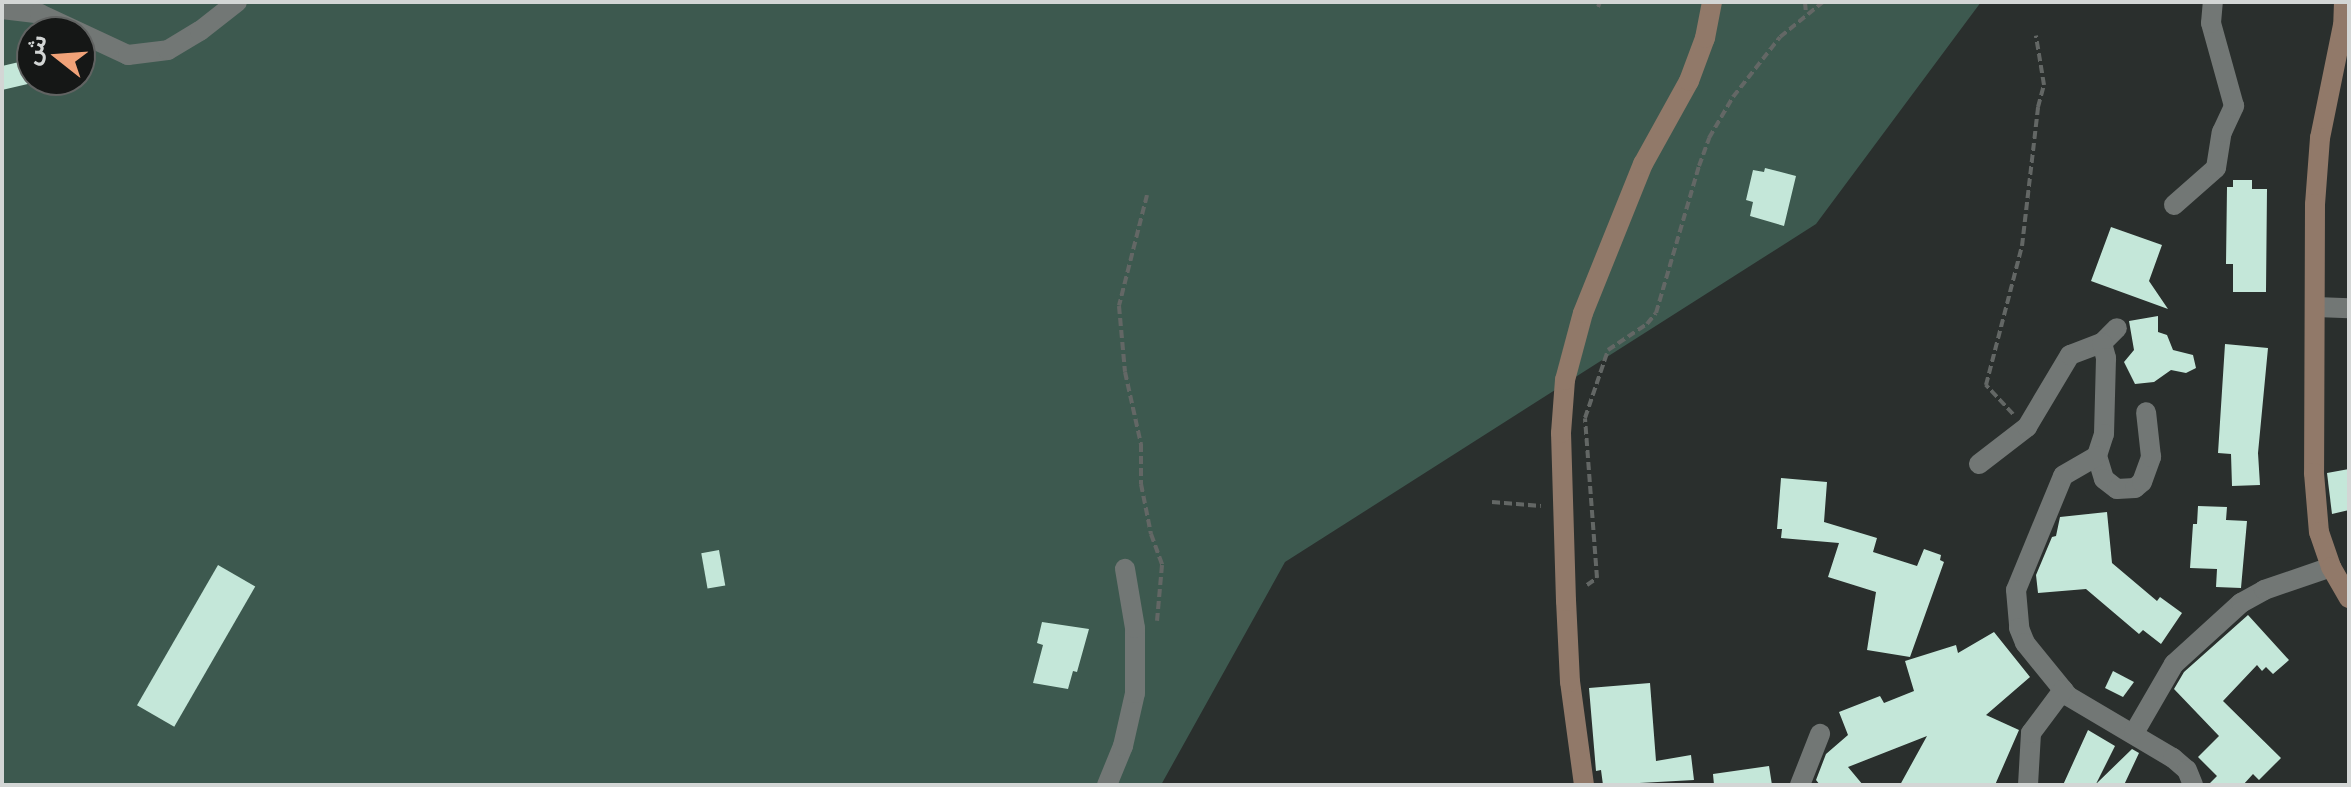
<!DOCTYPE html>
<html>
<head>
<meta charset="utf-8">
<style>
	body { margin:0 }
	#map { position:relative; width:2351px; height:787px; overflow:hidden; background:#2a2f2d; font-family:Lora,"Noto Sans Arabic",serif }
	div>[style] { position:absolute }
	.green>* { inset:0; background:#3d594f }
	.building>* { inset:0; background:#c4e7d9; transform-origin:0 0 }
	.path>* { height:4px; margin-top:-2px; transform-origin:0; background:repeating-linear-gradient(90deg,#636765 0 8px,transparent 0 12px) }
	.street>* { height:20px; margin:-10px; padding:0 10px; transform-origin:10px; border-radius:10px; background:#727775 }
	.secondary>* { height:20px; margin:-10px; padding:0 10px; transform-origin:10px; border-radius:10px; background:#917969 }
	span { translate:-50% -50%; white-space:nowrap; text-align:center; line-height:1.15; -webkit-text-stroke:8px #151716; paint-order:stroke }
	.frame { position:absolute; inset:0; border:4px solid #d3d6d5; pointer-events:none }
	.north { position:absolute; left:16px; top:16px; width:80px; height:80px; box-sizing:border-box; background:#151716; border:2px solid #616362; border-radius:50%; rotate:287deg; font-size:22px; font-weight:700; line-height:32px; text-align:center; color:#d3d6d5 }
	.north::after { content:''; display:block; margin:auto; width:28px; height:36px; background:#f0a278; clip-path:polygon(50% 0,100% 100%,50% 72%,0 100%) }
</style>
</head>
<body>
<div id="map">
	<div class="green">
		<div style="clip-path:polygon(evenodd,2px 2px,1981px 2px,1816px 224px,1285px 562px,1161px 785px,2px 785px,2px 2px,32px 32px,80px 32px,80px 80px,32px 80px,32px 32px)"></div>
	</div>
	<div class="building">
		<div style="clip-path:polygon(32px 59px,32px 83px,2px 90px,2px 66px)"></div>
		<div style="clip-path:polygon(1765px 168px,1796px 176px,1784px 226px,1750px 216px,1753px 202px,1746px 200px,1753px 170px,1764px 172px)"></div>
		<div style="clip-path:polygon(2233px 180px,2252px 180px,2252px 189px,2267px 189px,2266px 292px,2233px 292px,2233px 264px,2226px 264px,2227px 187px,2233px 187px)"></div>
		<div style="clip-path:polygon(2111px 227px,2162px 245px,2149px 281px,2168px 309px,2091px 281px)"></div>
		<div style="clip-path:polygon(2158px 316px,2158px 332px,2167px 335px,2173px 350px,2193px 355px,2196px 368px,2186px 373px,2171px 370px,2154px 382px,2135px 384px,2124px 362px,2134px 350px,2129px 321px)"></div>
		<div style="clip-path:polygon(2225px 344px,2268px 348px,2258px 453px,2260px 485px,2232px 486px,2231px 454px,2218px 453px)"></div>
		<div style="clip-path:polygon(2349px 469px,2349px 510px,2332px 514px,2327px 473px)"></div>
		<div style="clip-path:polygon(1781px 478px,1827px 482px,1824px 522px,1877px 538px,1873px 552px,1917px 566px,1924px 549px,1941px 555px,1940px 560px,1944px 562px,1910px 657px,1867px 650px,1876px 592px,1828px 577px,1839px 543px,1781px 538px,1782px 529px,1777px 529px)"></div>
		<div style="clip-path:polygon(2198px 506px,2227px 507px,2226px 520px,2247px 521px,2241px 588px,2216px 587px,2217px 569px,2190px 568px,2193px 524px,2197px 524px)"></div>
		<div style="clip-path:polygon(2107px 512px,2112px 563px,2157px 601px,2160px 597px,2182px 613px,2161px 644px,2143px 630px,2139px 634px,2086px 589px,2038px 593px,2036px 575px,2052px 537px,2056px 536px,2060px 517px)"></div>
		<div style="left:719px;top:550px;width:36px;height:18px;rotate:80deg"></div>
		<div style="left:218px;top:565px;width:43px;height:162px;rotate:30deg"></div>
		<div style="clip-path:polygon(2248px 615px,2289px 660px,2273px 674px,2266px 667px,2262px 671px,2257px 665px,2223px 701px,2281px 758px,2259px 780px,2253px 774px,2243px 785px,2208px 785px,2217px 776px,2198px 757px,2219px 736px,2174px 689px,2184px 672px)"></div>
		<div style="clip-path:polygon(1042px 622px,1089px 629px,1077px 672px,1073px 671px,1068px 689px,1033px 683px,1043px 645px,1037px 643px)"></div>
		<div style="clip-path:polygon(1994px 632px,2030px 677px,1986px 715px,2019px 730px,1995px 785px,1900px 785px,1927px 736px,1848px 767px,1863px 785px,1820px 785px,1816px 780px,1826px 754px,1848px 735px,1839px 712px,1880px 696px,1884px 703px,1914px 691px,1905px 661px,1956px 645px,1958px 653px)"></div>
		<div style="clip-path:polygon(2113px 671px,2134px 682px,2123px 697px,2105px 688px)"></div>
		<div style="clip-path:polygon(1650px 683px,1656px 761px,1691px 755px,1694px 780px,1603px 785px,1601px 770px,1596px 771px,1589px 688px)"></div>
		<div style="clip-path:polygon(2088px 730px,2115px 746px,2096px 784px,2132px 749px,2139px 753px,2124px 785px,2063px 785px)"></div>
		<div style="clip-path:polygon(1769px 766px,1772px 785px,1714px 785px,1713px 774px)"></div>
	</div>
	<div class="path">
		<div style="left:1805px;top:2px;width:12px;rotate:85deg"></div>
		<div style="left:1598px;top:7px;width:5px;rotate:-68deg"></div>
		<div style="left:1147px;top:195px;width:114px;rotate:104.2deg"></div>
		<div style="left:1119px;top:306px;width:66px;rotate:84.8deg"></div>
		<div style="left:1125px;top:372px;width:74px;rotate:77.5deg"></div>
		<div style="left:1141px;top:444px;width:40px;rotate:90deg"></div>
		<div style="left:1141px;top:484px;width:51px;rotate:78.7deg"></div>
		<div style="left:1151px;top:534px;width:33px;rotate:70deg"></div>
		<div style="left:1162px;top:565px;width:56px;rotate:95.1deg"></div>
		<div style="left:2013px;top:414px;width:40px;rotate:-133deg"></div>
		<div style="left:1986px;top:385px;width:144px;rotate:-75.5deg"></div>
		<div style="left:2022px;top:246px;width:140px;rotate:-83.4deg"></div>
		<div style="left:2038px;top:107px;width:23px;rotate:-75deg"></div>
		<div style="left:2044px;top:85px;width:50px;rotate:-99.3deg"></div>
		<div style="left:1492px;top:502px;width:49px;rotate:4.7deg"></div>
		<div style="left:1587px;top:585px;width:12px;rotate:-35deg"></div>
		<div style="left:1597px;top:578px;width:160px;rotate:-94.3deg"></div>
		<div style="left:1585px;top:418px;width:72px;rotate:-71.3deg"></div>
		<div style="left:1608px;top:350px;width:47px;rotate:-33.7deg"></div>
		<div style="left:1647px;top:324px;width:14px;rotate:-51deg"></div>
		<div style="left:1656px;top:313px;width:153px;rotate:-73.7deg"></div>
		<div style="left:1699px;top:166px;width:30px;rotate:-70deg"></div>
		<div style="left:1709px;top:138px;width:48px;rotate:-59.7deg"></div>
		<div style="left:1733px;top:97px;width:76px;rotate:-51.9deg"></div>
		<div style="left:1780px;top:37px;width:55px;rotate:-39.1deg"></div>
	</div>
	<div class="street">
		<div style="left:2px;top:9px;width:38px;rotate:7deg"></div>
		<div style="left:40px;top:14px;width:97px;rotate:25deg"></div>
		<div style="left:128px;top:55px;width:40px;rotate:-7.1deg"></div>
		<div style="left:168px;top:50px;width:37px;rotate:-31deg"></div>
		<div style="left:200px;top:31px;width:47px;rotate:-38.1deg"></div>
		<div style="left:2174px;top:205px;width:56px;rotate:-41.4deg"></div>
		<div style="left:2216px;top:168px;width:36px;rotate:-81deg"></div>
		<div style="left:2222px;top:132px;width:29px;rotate:-65deg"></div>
		<div style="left:2234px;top:106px;width:86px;rotate:-105.5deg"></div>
		<div style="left:2211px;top:23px;width:21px;rotate:-85deg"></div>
		<div style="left:2316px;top:307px;width:33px;rotate:2deg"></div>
		<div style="left:2102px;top:343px;width:21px;rotate:-45deg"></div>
		<div style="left:2097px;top:456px;width:24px;rotate:73deg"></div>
		<div style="left:2104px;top:479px;width:16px;rotate:38deg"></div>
		<div style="left:2117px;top:489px;width:18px;rotate:-3deg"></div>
		<div style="left:2135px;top:488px;width:9px;rotate:-41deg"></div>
		<div style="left:2142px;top:482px;width:27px;rotate:-70deg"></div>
		<div style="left:2151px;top:457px;width:45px;rotate:-96.3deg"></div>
		<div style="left:1979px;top:464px;width:61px;rotate:-37.6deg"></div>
		<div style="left:2027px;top:427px;width:84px;rotate:-59.2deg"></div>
		<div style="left:2070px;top:355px;width:34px;rotate:-21deg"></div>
		<div style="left:2102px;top:343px;width:16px;rotate:75deg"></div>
		<div style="left:2106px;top:358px;width:76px;rotate:91.5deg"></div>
		<div style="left:2104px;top:434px;width:23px;rotate:108deg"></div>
		<div style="left:2097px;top:456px;width:39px;rotate:150deg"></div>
		<div style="left:2063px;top:476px;width:123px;rotate:112.4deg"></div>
		<div style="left:2016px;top:590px;width:38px;rotate:85deg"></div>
		<div style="left:2019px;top:628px;width:16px;rotate:68deg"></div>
		<div style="left:2025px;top:643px;width:68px;rotate:50.9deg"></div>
		<div style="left:2068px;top:696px;width:122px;rotate:30.6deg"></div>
		<div style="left:2173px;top:758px;width:18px;rotate:41deg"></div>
		<div style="left:2187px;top:770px;width:16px;rotate:68deg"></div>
		<div style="left:2134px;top:733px;width:80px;rotate:-59.9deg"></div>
		<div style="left:2174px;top:664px;width:91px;rotate:-42.3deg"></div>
		<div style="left:2241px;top:603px;width:26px;rotate:-29deg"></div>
		<div style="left:2264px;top:590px;width:71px;rotate:-18.9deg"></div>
		<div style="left:1107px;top:785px;width:42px;rotate:-67.7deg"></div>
		<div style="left:1123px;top:746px;width:54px;rotate:-77.2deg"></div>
		<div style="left:1135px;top:693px;width:65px;rotate:-90deg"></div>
		<div style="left:1135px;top:628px;width:60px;rotate:-99.6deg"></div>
		<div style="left:1800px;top:785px;width:55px;rotate:-68.6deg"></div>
		<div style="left:2028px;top:785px;width:52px;rotate:-86.7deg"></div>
		<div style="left:2031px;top:733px;width:54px;rotate:-53.3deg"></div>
	</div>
	<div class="secondary">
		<div style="left:2344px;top:2px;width:23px;rotate:92deg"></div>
		<div style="left:2343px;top:25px;width:115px;rotate:101.5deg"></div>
		<div style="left:2320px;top:138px;width:66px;rotate:94.3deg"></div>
		<div style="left:2315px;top:204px;width:269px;rotate:90.2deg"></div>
		<div style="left:2314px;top:473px;width:59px;rotate:85.2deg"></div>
		<div style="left:2319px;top:532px;width:37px;rotate:71deg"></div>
		<div style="left:2331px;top:567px;width:36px;rotate:60deg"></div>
		<div style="left:1584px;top:785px;width:104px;rotate:-97.7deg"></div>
		<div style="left:1570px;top:682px;width:81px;rotate:-92.8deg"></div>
		<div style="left:1566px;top:601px;width:168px;rotate:-91.7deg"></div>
		<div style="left:1561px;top:433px;width:53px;rotate:-85.7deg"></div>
		<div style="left:1565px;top:380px;width:69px;rotate:-75deg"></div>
		<div style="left:1583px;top:313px;width:161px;rotate:-68.1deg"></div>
		<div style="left:1643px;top:164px;width:95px;rotate:-61deg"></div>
		<div style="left:1689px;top:81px;width:46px;rotate:-69.6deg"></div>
		<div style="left:1705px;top:38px;width:37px;rotate:-79deg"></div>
	</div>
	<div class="frame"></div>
	<div class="north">ش</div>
</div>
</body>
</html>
